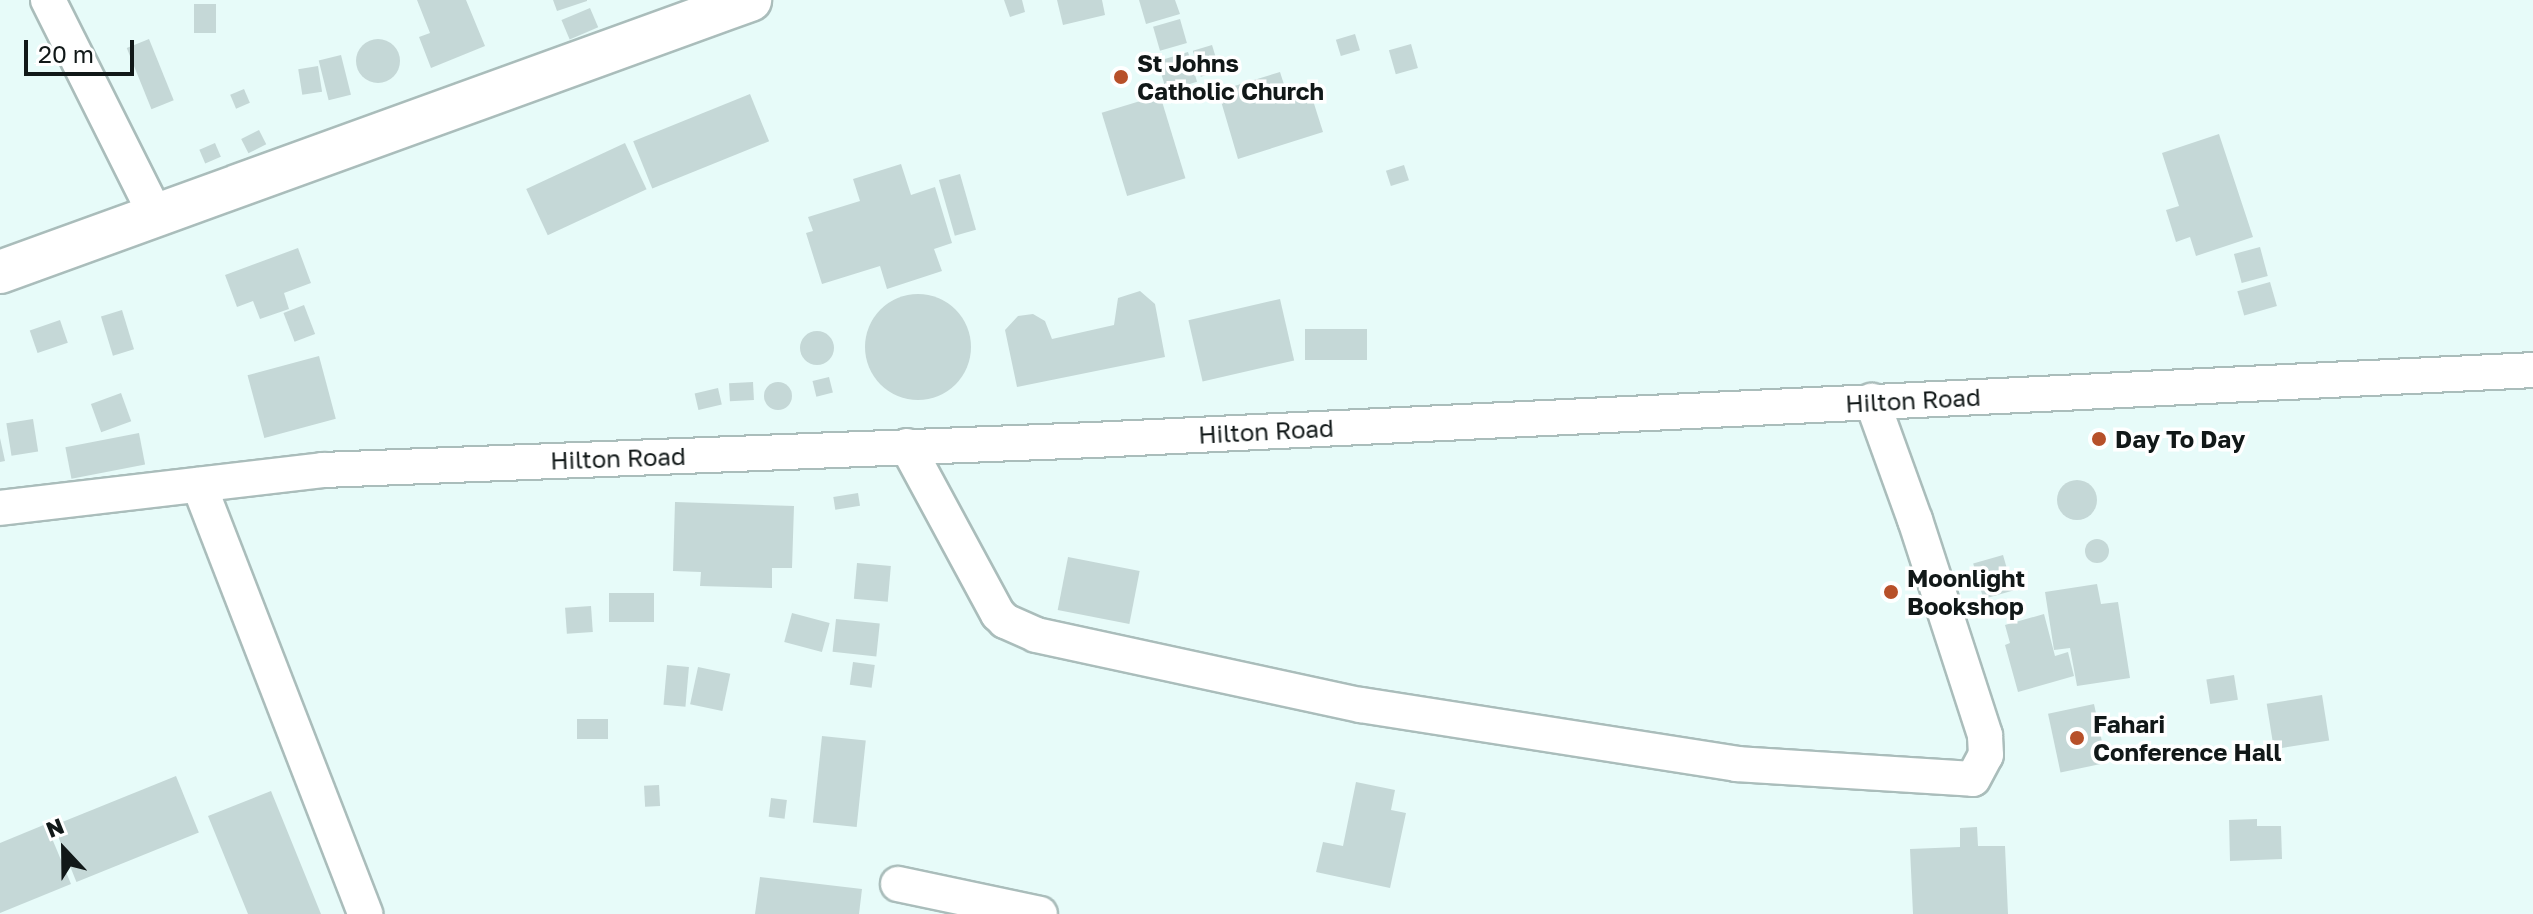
<!DOCTYPE html>
<html>
<head>
<meta charset="utf-8">
<style>
	body { margin:0 }
	#map { position:relative; width:2533px; height:914px; overflow:hidden; background:#e7fbf9; font-family:"Golos Text",sans-serif }
	div>[style] { position:absolute }
	.building>* { inset:0; background:#c5d8d7; transform-origin:0 0 }
	.round { border-radius:50% }
	.roads { filter:drop-shadow(2px 0 #aabdbb) drop-shadow(-2px 0 #aabdbb) drop-shadow(0 2px #aabdbb) drop-shadow(0 -2px #aabdbb) }
	.minor>* { height:34px; margin:-17px; padding:0 17px; transform-origin:17px; border-radius:17px; background:#fff }
	.tertiary>* { height:42px; margin:-21px; padding:0 21px; transform-origin:21px; border-radius:21px; background:#fff }
	.dots>* { width:22px; height:22px; translate:-50% -50%; box-sizing:border-box; border:4px solid #fff; border-radius:50% }
	span { translate:-50% -50%; white-space:nowrap; text-align:center; line-height:1.15; -webkit-text-stroke:7px #fff; paint-order:stroke }
	.poi-label { font-size:24px; color:#111818; font-weight:700 }
	.left { translate:0 -50%; text-align:left }
	.street-label { font-size:24px; color:#111818 }
	.north { position:absolute; left:24px; top:810px; width:80px; height:80px; -webkit-text-stroke:6px #fff; paint-order:stroke; rotate:338deg; font-size:22px; font-weight:700; line-height:32px; text-align:center; color:#111818 }
	.north::after { content:''; display:block; margin:auto; width:28px; height:36px; background:#111818; clip-path:polygon(50% 0,100% 100%,50% 72%,0 100%) }
	.scale { position:absolute; left:24px; top:40px; width:110px; height:36px; box-sizing:border-box; border:4px solid #111818; border-top:0; padding-left:10px; font-size:24px; line-height:28px; white-space:nowrap; color:#111818; -webkit-text-stroke:6px #fff; paint-order:stroke }
</style>
</head>
<body>
<div id="map">
	<div class="building">
		<div style="clip-path:polygon(417px 0,466px 0,485px 46px,431px 68px,419px 37px,430px 33px)"></div>
		<div style="clip-path:polygon(553px 0,587px 0,587px 1px,557px 11px)"></div>
		<div style="clip-path:polygon(1004px 0,1022px 0,1025px 12px,1010px 17px)"></div>
		<div style="clip-path:polygon(1057px 0,1102px 0,1105px 15px,1063px 25px)"></div>
		<div style="clip-path:polygon(1139px 0,1175px 0,1180px 14px,1146px 24px)"></div>
		<div style="left:194px;top:4px;width:22px;height:29px"></div>
		<div style="left:590px;top:8px;width:21px;height:31px;rotate:67deg"></div>
		<div style="left:1180px;top:19px;width:25px;height:28px;rotate:74deg"></div>
		<div style="left:1355px;top:34px;width:17px;height:20px;rotate:73deg"></div>
		<div class="round" style="left:356px;top:39px;width:44px;height:44px"></div>
		<div style="left:149px;top:39px;width:66px;height:24px;rotate:68deg"></div>
		<div style="left:1411px;top:44px;width:25px;height:23px;rotate:74deg"></div>
		<div style="left:1212px;top:45px;width:27px;height:20px;rotate:73deg"></div>
		<div style="left:1188px;top:52px;width:31px;height:32px;rotate:73deg"></div>
		<div style="left:341px;top:55px;width:41px;height:23px;rotate:76deg"></div>
		<div style="left:318px;top:66px;width:26px;height:20px;rotate:81deg"></div>
		<div style="clip-path:polygon(1280px 72px,1288px 97px,1310px 91px,1323px 132px,1238px 159px,1218px 91px)"></div>
		<div style="left:244px;top:89px;width:15px;height:15px;rotate:67deg"></div>
		<div style="left:750px;top:94px;width:51px;height:126px;rotate:68deg"></div>
		<div style="left:1160px;top:95px;width:87px;height:61px;rotate:73deg"></div>
		<div style="left:259px;top:130px;width:16px;height:20px;rotate:63deg"></div>
		<div style="clip-path:polygon(2219px 134px,2253px 237px,2196px 256px,2190px 237px,2176px 242px,2166px 210px,2179px 206px,2162px 153px)"></div>
		<div style="left:215px;top:143px;width:15px;height:17px;rotate:67deg"></div>
		<div style="left:625px;top:143px;width:51px;height:109px;rotate:65deg"></div>
		<div style="clip-path:polygon(901px 164px,911px 195px,935px 187px,952px 243px,934px 249px,942px 271px,887px 289px,880px 266px,822px 284px,806px 233px,813px 231px,808px 217px,860px 201px,853px 179px)"></div>
		<div style="left:1404px;top:165px;width:16px;height:19px;rotate:72deg"></div>
		<div style="left:960px;top:174px;width:58px;height:22px;rotate:74deg"></div>
		<div style="left:2260px;top:247px;width:30px;height:27px;rotate:75deg"></div>
		<div style="clip-path:polygon(298px 248px,311px 283px,284px 293px,289px 309px,260px 319px,253px 301px,237px 307px,225px 275px)"></div>
		<div style="left:2270px;top:282px;width:25px;height:34px;rotate:74deg"></div>
		<div style="clip-path:polygon(1140px 291px,1155px 304px,1165px 357px,1017px 387px,1005px 330px,1018px 316px,1033px 314px,1045px 321px,1052px 339px,1114px 325px,1118px 298px)"></div>
		<div class="round" style="left:865px;top:294px;width:106px;height:106px"></div>
		<div style="left:1280px;top:299px;width:63px;height:94px;rotate:77deg"></div>
		<div style="left:304px;top:305px;width:31px;height:22px;rotate:69deg"></div>
		<div style="left:122px;top:310px;width:41px;height:22px;rotate:73deg"></div>
		<div style="left:60px;top:320px;width:24px;height:32px;rotate:71deg"></div>
		<div style="left:1305px;top:329px;width:62px;height:31px"></div>
		<div class="round" style="left:800px;top:331px;width:34px;height:34px"></div>
		<div style="left:319px;top:356px;width:65px;height:74px;rotate:75deg"></div>
		<div style="left:829px;top:377px;width:16px;height:17px;rotate:76deg"></div>
		<div style="left:753px;top:382px;width:18px;height:24px;rotate:87deg"></div>
		<div class="round" style="left:764px;top:382px;width:28px;height:28px"></div>
		<div style="left:718px;top:388px;width:17px;height:24px;rotate:77deg"></div>
		<div style="left:121px;top:393px;width:30px;height:32px;rotate:70deg"></div>
		<div style="left:33px;top:419px;width:33px;height:27px;rotate:81deg"></div>
		<div style="left:139px;top:433px;width:32px;height:75px;rotate:79deg"></div>
		<div style="clip-path:polygon(0 438px,5px 461px,0 462px)"></div>
		<div class="round" style="left:2057px;top:480px;width:40px;height:40px"></div>
		<div style="left:858px;top:493px;width:13px;height:25px;rotate:81deg"></div>
		<div style="clip-path:polygon(675px 502px,794px 506px,792px 568px,772px 568px,772px 588px,700px 586px,701px 572px,673px 571px)"></div>
		<div class="round" style="left:2085px;top:539px;width:24px;height:24px"></div>
		<div style="left:2003px;top:555px;width:37px;height:31px;rotate:74deg"></div>
		<div style="left:1068px;top:557px;width:73px;height:54px;rotate:11deg"></div>
		<div style="left:857px;top:563px;width:34px;height:36px;rotate:5deg"></div>
		<div style="clip-path:polygon(2097px 584px,2101px 604px,2118px 602px,2130px 678px,2077px 686px,2070px 648px,2054px 650px,2045px 592px)"></div>
		<div style="left:654px;top:593px;width:29px;height:45px;rotate:90deg"></div>
		<div style="left:591px;top:606px;width:26px;height:26px;rotate:86deg"></div>
		<div style="left:792px;top:613px;width:39px;height:30px;rotate:15deg"></div>
		<div style="clip-path:polygon(2044px 614px,2055px 656px,2068px 652px,2074px 676px,2018px 692px,2005px 645px,2010px 643px,2005px 625px)"></div>
		<div style="left:836px;top:619px;width:44px;height:33px;rotate:6deg"></div>
		<div style="left:853px;top:662px;width:22px;height:23px;rotate:8deg"></div>
		<div style="left:667px;top:665px;width:22px;height:40px;rotate:5deg"></div>
		<div style="left:698px;top:667px;width:33px;height:38px;rotate:12deg"></div>
		<div style="left:2234px;top:675px;width:25px;height:28px;rotate:81deg"></div>
		<div style="left:2322px;top:695px;width:46px;height:56px;rotate:81deg"></div>
		<div style="left:2094px;top:704px;width:60px;height:47px;rotate:78deg"></div>
		<div style="left:577px;top:719px;width:31px;height:20px"></div>
		<div style="left:822px;top:736px;width:44px;height:87px;rotate:6deg"></div>
		<div style="left:176px;top:776px;width:61px;height:132px;rotate:68deg"></div>
		<div style="clip-path:polygon(1356px 782px,1395px 790px,1391px 810px,1406px 813px,1390px 888px,1316px 872px,1323px 842px,1343px 846px)"></div>
		<div style="left:659px;top:785px;width:21px;height:15px;rotate:87deg"></div>
		<div style="clip-path:polygon(271px 791px,321px 914px,248px 914px,208px 816px)"></div>
		<div style="left:771px;top:798px;width:16px;height:19px;rotate:7deg"></div>
		<div style="clip-path:polygon(2257px 819px,2257px 826px,2281px 826px,2282px 859px,2230px 861px,2229px 820px)"></div>
		<div style="clip-path:polygon(46px 824px,71px 884px,0 913px,0 843px)"></div>
		<div style="clip-path:polygon(1977px 827px,1978px 846px,2005px 846px,2008px 914px,1913px 914px,1910px 849px,1960px 847px,1960px 828px)"></div>
		<div style="clip-path:polygon(760px 877px,862px 889px,859px 914px,755px 914px)"></div>
	</div>
	<div class="roads">
		<div class="minor">
			<div style="left:48px;top:0;width:239px;rotate:63.4deg"></div>
			<div style="left:907px;top:446px;width:191px;rotate:61.6deg"></div>
			<div style="left:998px;top:614px;width:10px;rotate:45deg"></div>
			<div style="left:1005px;top:621px;width:34px;rotate:24deg"></div>
			<div style="left:1036px;top:635px;width:332px;rotate:12.2deg"></div>
			<div style="left:1361px;top:705px;width:380px;rotate:8.9deg"></div>
			<div style="left:1736px;top:764px;width:237px;rotate:3.6deg"></div>
			<div style="left:1973px;top:779px;width:27px;rotate:-62deg"></div>
			<div style="left:1986px;top:755px;width:20px;rotate:-93deg"></div>
			<div style="left:1985px;top:735px;width:226px;rotate:-108deg"></div>
			<div style="left:1915px;top:520px;width:127px;rotate:-109.9deg"></div>
			<div style="left:199px;top:485px;width:460px;rotate:68.8deg"></div>
			<div style="left:0;top:508px;width:325px;rotate:-6.7deg"></div>
			<div style="left:323px;top:470px;width:771px;rotate:-2.23deg"></div>
			<div style="left:1093px;top:440px;width:1442px;rotate:-2.78deg"></div>
			<div style="left:898px;top:884px;width:145px;rotate:11.9deg"></div>
		</div>
		<div class="tertiary">
			<div style="left:0;top:272px;width:798px;rotate:-19.93deg"></div>
		</div>
	</div>
	<div class="dots">
		<div style="left:1121px;top:77px;background:#b75029"></div>
		<div style="left:2099px;top:439px;background:#b75029"></div>
		<div style="left:1891px;top:592px;background:#b75029"></div>
		<div style="left:2077px;top:738px;background:#b75029"></div>
	</div>
	<div class="poi-label">
		<span class="left" style="left:1137px;top:77px">St Johns<br>Catholic Church</span>
		<span class="left" style="left:2115px;top:439px">Day To Day</span>
		<span class="left" style="left:1907px;top:592px">Moonlight<br>Bookshop</span>
		<span class="left" style="left:2093px;top:738px">Fahari<br>Conference Hall</span>
	</div>
	<div class="street-label">
		<span style="left:1913px;top:400px;rotate:-3deg">Hilton Road</span>
		<span style="left:1266px;top:431px;rotate:-3deg">Hilton Road</span>
		<span style="left:618px;top:458px;rotate:-2deg">Hilton Road</span>
	</div>
	<div class="north">N</div>
	<div class="scale">20 m</div>
</div>
</body>
</html>
